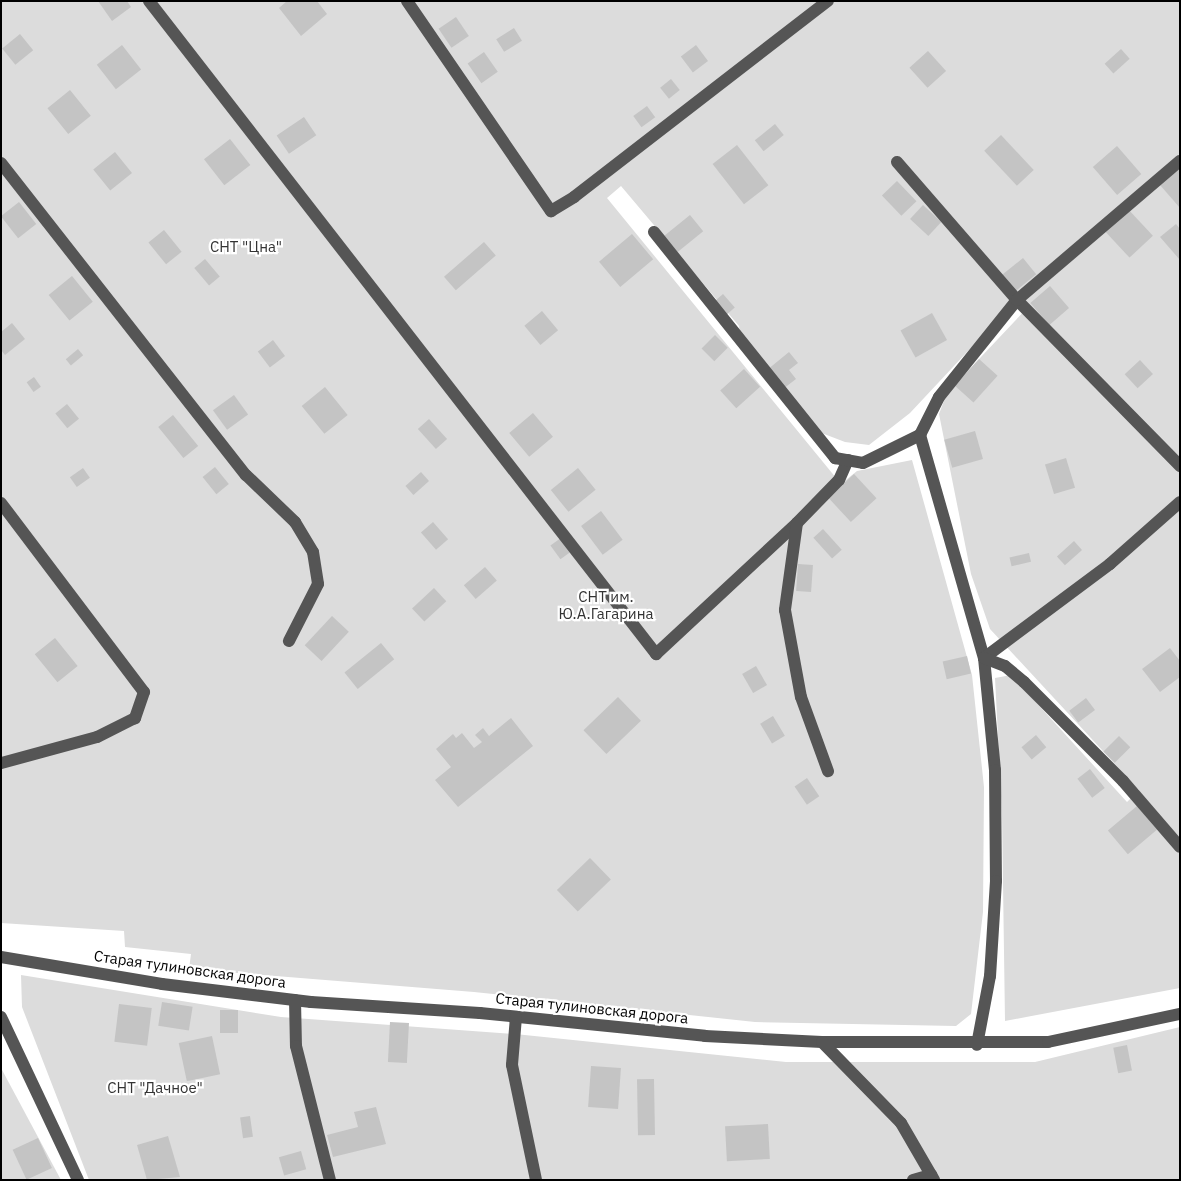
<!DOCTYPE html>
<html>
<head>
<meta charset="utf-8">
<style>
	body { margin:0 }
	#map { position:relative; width:1181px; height:1181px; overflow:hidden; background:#fff; font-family:"IBM Plex Sans",sans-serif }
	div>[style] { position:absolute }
	.green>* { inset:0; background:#dcdcdc }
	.building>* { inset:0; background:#c4c4c4; transform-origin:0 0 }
	.minor>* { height:12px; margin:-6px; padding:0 6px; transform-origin:6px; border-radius:6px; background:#555 }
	span { translate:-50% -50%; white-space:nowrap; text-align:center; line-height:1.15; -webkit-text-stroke:4.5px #fff; paint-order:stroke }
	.park-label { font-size:15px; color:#333 }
	.street-label { font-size:15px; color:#000 }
	.frame { position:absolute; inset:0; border:2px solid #000; pointer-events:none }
</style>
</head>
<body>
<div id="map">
	<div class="green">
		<div style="clip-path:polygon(1px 1px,1180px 1px,1180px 988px,1005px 1021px,1002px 815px,995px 678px,1011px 675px,1127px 802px,1139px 790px,990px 629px,971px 574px,939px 414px,947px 393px,1029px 306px,1010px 306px,910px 413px,869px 445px,845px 442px,819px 432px,740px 333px,739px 326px,621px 186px,607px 198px,841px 484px,857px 471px,912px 460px,972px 675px,984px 787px,983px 912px,971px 1014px,956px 1026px,755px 1022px,474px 992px,189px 969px,191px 954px,125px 947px,124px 931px,1px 923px)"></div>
		<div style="clip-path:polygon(21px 975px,281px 1017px,515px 1034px,786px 1062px,1035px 1062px,1180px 1027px,1180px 1180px,89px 1180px,22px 1007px)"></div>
		<div style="clip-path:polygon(1px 1068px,61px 1180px,1px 1180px)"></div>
	</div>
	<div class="building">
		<div style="clip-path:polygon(98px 1px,127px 1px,131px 7px,112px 21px)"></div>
		<div style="clip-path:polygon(287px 1px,317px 1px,327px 14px,301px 36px,279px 8px)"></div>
		<div style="left:456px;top:17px;width:23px;height:21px;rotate:56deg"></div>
		<div style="left:514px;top:28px;width:15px;height:21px;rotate:58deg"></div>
		<div style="left:20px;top:34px;width:21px;height:23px;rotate:51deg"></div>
		<div style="left:122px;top:45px;width:31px;height:32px;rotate:52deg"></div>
		<div style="left:696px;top:45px;width:20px;height:19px;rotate:53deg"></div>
		<div style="left:1121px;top:49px;width:13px;height:22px;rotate:48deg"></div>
		<div style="left:928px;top:51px;width:27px;height:25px;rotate:48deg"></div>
		<div style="left:484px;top:52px;width:24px;height:20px;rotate:55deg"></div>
		<div style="left:671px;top:79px;width:14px;height:14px;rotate:51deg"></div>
		<div style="left:70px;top:90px;width:33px;height:29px;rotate:51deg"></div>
		<div style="left:647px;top:106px;width:14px;height:17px;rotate:54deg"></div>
		<div style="left:304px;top:117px;width:22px;height:33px;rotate:56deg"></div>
		<div style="left:775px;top:124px;width:14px;height:26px;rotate:51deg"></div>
		<div style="left:1001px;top:135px;width:48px;height:23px;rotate:47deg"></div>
		<div style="left:230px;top:139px;width:33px;height:33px;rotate:52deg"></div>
		<div style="left:737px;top:145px;width:51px;height:31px;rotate:52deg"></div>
		<div style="left:1117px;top:146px;width:37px;height:32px;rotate:49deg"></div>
		<div style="left:115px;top:152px;width:27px;height:28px;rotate:51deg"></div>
		<div style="clip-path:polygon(1178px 169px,1180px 170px,1180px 208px,1160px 185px)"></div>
		<div style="left:897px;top:181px;width:28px;height:21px;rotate:46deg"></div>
		<div style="left:19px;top:202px;width:28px;height:23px;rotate:52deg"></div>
		<div style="left:923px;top:205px;width:25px;height:19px;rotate:43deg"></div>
		<div style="left:1127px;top:208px;width:38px;height:32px;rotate:47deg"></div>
		<div style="left:690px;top:215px;width:21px;height:33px;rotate:51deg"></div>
		<div style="clip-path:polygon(1176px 224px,1180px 229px,1180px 260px,1160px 237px)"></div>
		<div style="left:164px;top:230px;width:28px;height:20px;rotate:51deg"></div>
		<div style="left:632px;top:234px;width:33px;height:43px;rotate:50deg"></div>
		<div style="left:484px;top:242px;width:18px;height:53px;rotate:49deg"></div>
		<div style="left:1023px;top:258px;width:21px;height:28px;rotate:51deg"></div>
		<div style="left:205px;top:259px;width:23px;height:14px;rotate:50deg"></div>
		<div style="left:72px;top:276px;width:33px;height:30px;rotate:51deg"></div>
		<div style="left:1050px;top:286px;width:29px;height:26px;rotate:49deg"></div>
		<div style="left:723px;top:294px;width:18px;height:11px;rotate:49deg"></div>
		<div style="left:542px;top:311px;width:25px;height:23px;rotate:50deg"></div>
		<div style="left:932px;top:313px;width:31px;height:36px;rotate:61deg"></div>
		<div style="clip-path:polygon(12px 323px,25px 339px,5px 355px,1px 350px,1px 332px)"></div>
		<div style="left:715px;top:335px;width:18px;height:19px;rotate:45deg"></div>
		<div style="left:273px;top:340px;width:20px;height:19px;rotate:53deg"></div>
		<div style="left:78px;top:349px;width:8px;height:16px;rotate:50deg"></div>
		<div style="clip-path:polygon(789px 352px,798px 363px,789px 370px,796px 379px,783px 389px,767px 370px)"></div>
		<div style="left:979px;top:359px;width:25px;height:36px;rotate:42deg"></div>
		<div style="left:1140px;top:360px;width:19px;height:21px;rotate:47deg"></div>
		<div style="left:744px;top:369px;width:24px;height:32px;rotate:48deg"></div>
		<div style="left:34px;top:377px;width:12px;height:9px;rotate:55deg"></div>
		<div style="left:325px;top:387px;width:36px;height:30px;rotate:51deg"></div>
		<div style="left:234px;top:395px;width:24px;height:26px;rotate:54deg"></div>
		<div style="left:67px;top:404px;width:19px;height:15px;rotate:51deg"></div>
		<div style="left:533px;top:413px;width:31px;height:31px;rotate:50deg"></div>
		<div style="left:173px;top:415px;width:40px;height:19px;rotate:51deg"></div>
		<div style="left:429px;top:419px;width:27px;height:15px;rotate:48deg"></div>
		<div style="left:975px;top:431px;width:29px;height:32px;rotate:74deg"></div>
		<div style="left:1066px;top:458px;width:31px;height:22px;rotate:73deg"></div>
		<div style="left:215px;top:467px;width:22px;height:16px;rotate:51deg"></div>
		<div style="left:83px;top:468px;width:12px;height:16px;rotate:55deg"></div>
		<div style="left:578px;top:468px;width:28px;height:35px;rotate:51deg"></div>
		<div style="left:421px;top:472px;width:12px;height:21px;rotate:48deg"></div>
		<div style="left:854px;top:474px;width:33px;height:35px;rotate:47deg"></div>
		<div style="left:601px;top:511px;width:36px;height:25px;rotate:53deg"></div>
		<div style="left:433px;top:522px;width:23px;height:16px;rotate:49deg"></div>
		<div style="left:823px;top:529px;width:28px;height:13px;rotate:48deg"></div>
		<div style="left:565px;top:535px;width:17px;height:18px;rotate:54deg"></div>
		<div style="left:1074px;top:541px;width:12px;height:23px;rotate:48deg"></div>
		<div style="left:1029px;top:553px;width:9px;height:20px;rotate:77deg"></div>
		<div style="left:798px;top:564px;width:15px;height:27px;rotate:4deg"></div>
		<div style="left:485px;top:567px;width:18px;height:28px;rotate:49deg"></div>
		<div style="left:434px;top:588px;width:18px;height:30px;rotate:47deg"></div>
		<div style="left:332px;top:616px;width:23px;height:40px;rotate:43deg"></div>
		<div style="left:55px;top:638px;width:36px;height:26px;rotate:51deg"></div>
		<div style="left:381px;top:643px;width:21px;height:47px;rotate:51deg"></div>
		<div style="clip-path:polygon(1170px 648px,1180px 661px,1180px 677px,1160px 692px,1142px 669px)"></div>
		<div style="left:967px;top:656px;width:18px;height:25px;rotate:77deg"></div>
		<div style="left:756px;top:666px;width:22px;height:16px;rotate:60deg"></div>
		<div style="left:618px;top:697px;width:33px;height:48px;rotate:46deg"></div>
		<div style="left:1086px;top:698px;width:15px;height:21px;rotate:53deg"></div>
		<div style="left:773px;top:716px;width:23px;height:15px;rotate:59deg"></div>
		<div style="clip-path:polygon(511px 718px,533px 746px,458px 807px,435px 780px,451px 767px,436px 749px,453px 734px,456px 738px,462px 733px,474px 748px,482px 742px,475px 735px,483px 728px,489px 736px)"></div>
		<div style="left:1036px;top:735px;width:16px;height:19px;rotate:50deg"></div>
		<div style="left:1119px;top:736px;width:16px;height:22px;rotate:45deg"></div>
		<div style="left:1090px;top:769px;width:24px;height:16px;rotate:52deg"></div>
		<div style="left:807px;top:778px;width:22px;height:15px;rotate:56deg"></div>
		<div style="left:1137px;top:806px;width:31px;height:38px;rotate:50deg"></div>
		<div style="left:590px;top:858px;width:30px;height:46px;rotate:46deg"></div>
		<div style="left:162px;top:1002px;width:31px;height:24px;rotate:9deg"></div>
		<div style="left:119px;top:1004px;width:33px;height:38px;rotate:7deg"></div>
		<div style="left:220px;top:1010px;width:18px;height:23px"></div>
		<div style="left:390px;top:1022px;width:19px;height:40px;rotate:3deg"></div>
		<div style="left:212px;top:1036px;width:39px;height:34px;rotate:78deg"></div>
		<div style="left:1127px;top:1045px;width:26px;height:14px;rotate:79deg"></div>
		<div style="left:591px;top:1066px;width:30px;height:41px;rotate:4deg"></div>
		<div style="left:654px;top:1079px;width:56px;height:17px;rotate:89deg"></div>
		<div style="clip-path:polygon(376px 1107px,386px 1144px,333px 1157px,327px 1135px,358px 1127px,354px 1112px)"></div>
		<div style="left:250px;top:1116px;width:21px;height:10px;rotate:82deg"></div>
		<div style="left:768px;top:1124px;width:35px;height:43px;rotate:87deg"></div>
		<div style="clip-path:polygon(168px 1136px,180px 1177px,147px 1180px,137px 1145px)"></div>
		<div style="left:38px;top:1138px;width:33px;height:28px;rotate:65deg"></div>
		<div style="left:301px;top:1151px;width:19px;height:23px;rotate:74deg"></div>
	</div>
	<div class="minor">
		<div style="left:149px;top:1px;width:827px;rotate:52.17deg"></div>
		<div style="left:656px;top:654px;width:192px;rotate:-42.9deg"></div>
		<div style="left:797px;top:523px;width:60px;rotate:-45.7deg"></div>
		<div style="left:839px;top:480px;width:22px;rotate:-66deg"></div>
		<div style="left:407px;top:1px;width:255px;rotate:55.6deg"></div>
		<div style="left:551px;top:211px;width:27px;rotate:-31deg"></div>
		<div style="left:574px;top:197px;width:321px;rotate:-37.7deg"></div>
		<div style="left:897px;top:162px;width:183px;rotate:49deg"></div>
		<div style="left:1017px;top:300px;width:233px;rotate:45.5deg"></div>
		<div style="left:1px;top:163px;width:397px;rotate:51.9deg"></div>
		<div style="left:246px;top:475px;width:68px;rotate:43.8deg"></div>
		<div style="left:295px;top:522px;width:35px;rotate:59deg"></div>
		<div style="left:313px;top:552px;width:32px;rotate:81deg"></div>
		<div style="left:318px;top:584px;width:64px;rotate:117deg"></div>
		<div style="left:654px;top:232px;width:290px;rotate:51.3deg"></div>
		<div style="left:835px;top:458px;width:28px;rotate:10deg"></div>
		<div style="left:863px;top:463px;width:64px;rotate:-26.2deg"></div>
		<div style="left:920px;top:435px;width:232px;rotate:74deg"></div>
		<div style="left:984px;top:658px;width:113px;rotate:84.4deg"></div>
		<div style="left:995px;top:770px;width:111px;rotate:89.5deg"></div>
		<div style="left:996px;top:881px;width:95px;rotate:93.6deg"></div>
		<div style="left:990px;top:976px;width:70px;rotate:100.7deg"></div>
		<div style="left:920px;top:435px;width:42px;rotate:-63.4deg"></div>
		<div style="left:939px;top:397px;width:124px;rotate:-51.2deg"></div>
		<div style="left:1017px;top:300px;width:214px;rotate:-40.5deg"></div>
		<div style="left:1180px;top:502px;width:94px;rotate:138.5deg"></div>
		<div style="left:1110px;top:564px;width:157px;rotate:143.3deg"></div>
		<div style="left:984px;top:658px;width:22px;rotate:21deg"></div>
		<div style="left:1005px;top:666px;width:25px;rotate:40deg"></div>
		<div style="left:1024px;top:682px;width:140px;rotate:45deg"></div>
		<div style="left:1123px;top:781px;width:87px;rotate:49.2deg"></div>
		<div style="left:1px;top:503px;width:237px;rotate:52.9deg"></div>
		<div style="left:144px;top:692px;width:28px;rotate:109deg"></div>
		<div style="left:135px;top:718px;width:42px;rotate:153.4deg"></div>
		<div style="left:97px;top:737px;width:99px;rotate:164.8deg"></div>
		<div style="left:797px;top:523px;width:88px;rotate:97.9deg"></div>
		<div style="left:785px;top:610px;width:88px;rotate:79.6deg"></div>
		<div style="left:801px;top:697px;width:79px;rotate:70deg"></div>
		<div style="left:1px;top:957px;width:163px;rotate:9.5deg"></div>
		<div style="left:162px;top:984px;width:150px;rotate:6.9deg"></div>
		<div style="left:311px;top:1002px;width:169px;rotate:3.7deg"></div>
		<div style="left:480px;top:1013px;width:226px;rotate:5.8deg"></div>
		<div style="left:705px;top:1036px;width:117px;rotate:2.9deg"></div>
		<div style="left:822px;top:1042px;width:226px"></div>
		<div style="left:1048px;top:1042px;width:135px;rotate:-12deg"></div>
		<div style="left:295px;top:1000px;width:46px;rotate:88.8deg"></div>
		<div style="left:296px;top:1046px;width:138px;rotate:75.8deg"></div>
		<div style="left:1px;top:1017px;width:180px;rotate:64.7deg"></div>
		<div style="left:516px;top:1017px;width:48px;rotate:94.8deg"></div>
		<div style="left:512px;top:1065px;width:117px;rotate:78.2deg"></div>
		<div style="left:822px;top:1042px;width:113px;rotate:45.7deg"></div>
		<div style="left:901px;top:1123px;width:66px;rotate:59.9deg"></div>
		<div style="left:913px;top:1180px;width:19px;rotate:-16deg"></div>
	</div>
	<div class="park-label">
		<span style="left:246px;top:247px">СНТ "Цна"</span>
		<span style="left:606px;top:605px">СНТ им.<br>Ю.А.Гагарина</span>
		<span style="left:155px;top:1088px">СНТ "Дачное"</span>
	</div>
	<div class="street-label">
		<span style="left:190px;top:969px;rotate:8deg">Старая тулиновская дорога</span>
		<span style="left:592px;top:1008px;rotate:6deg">Старая тулиновская дорога</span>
	</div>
	<div class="frame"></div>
</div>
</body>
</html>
